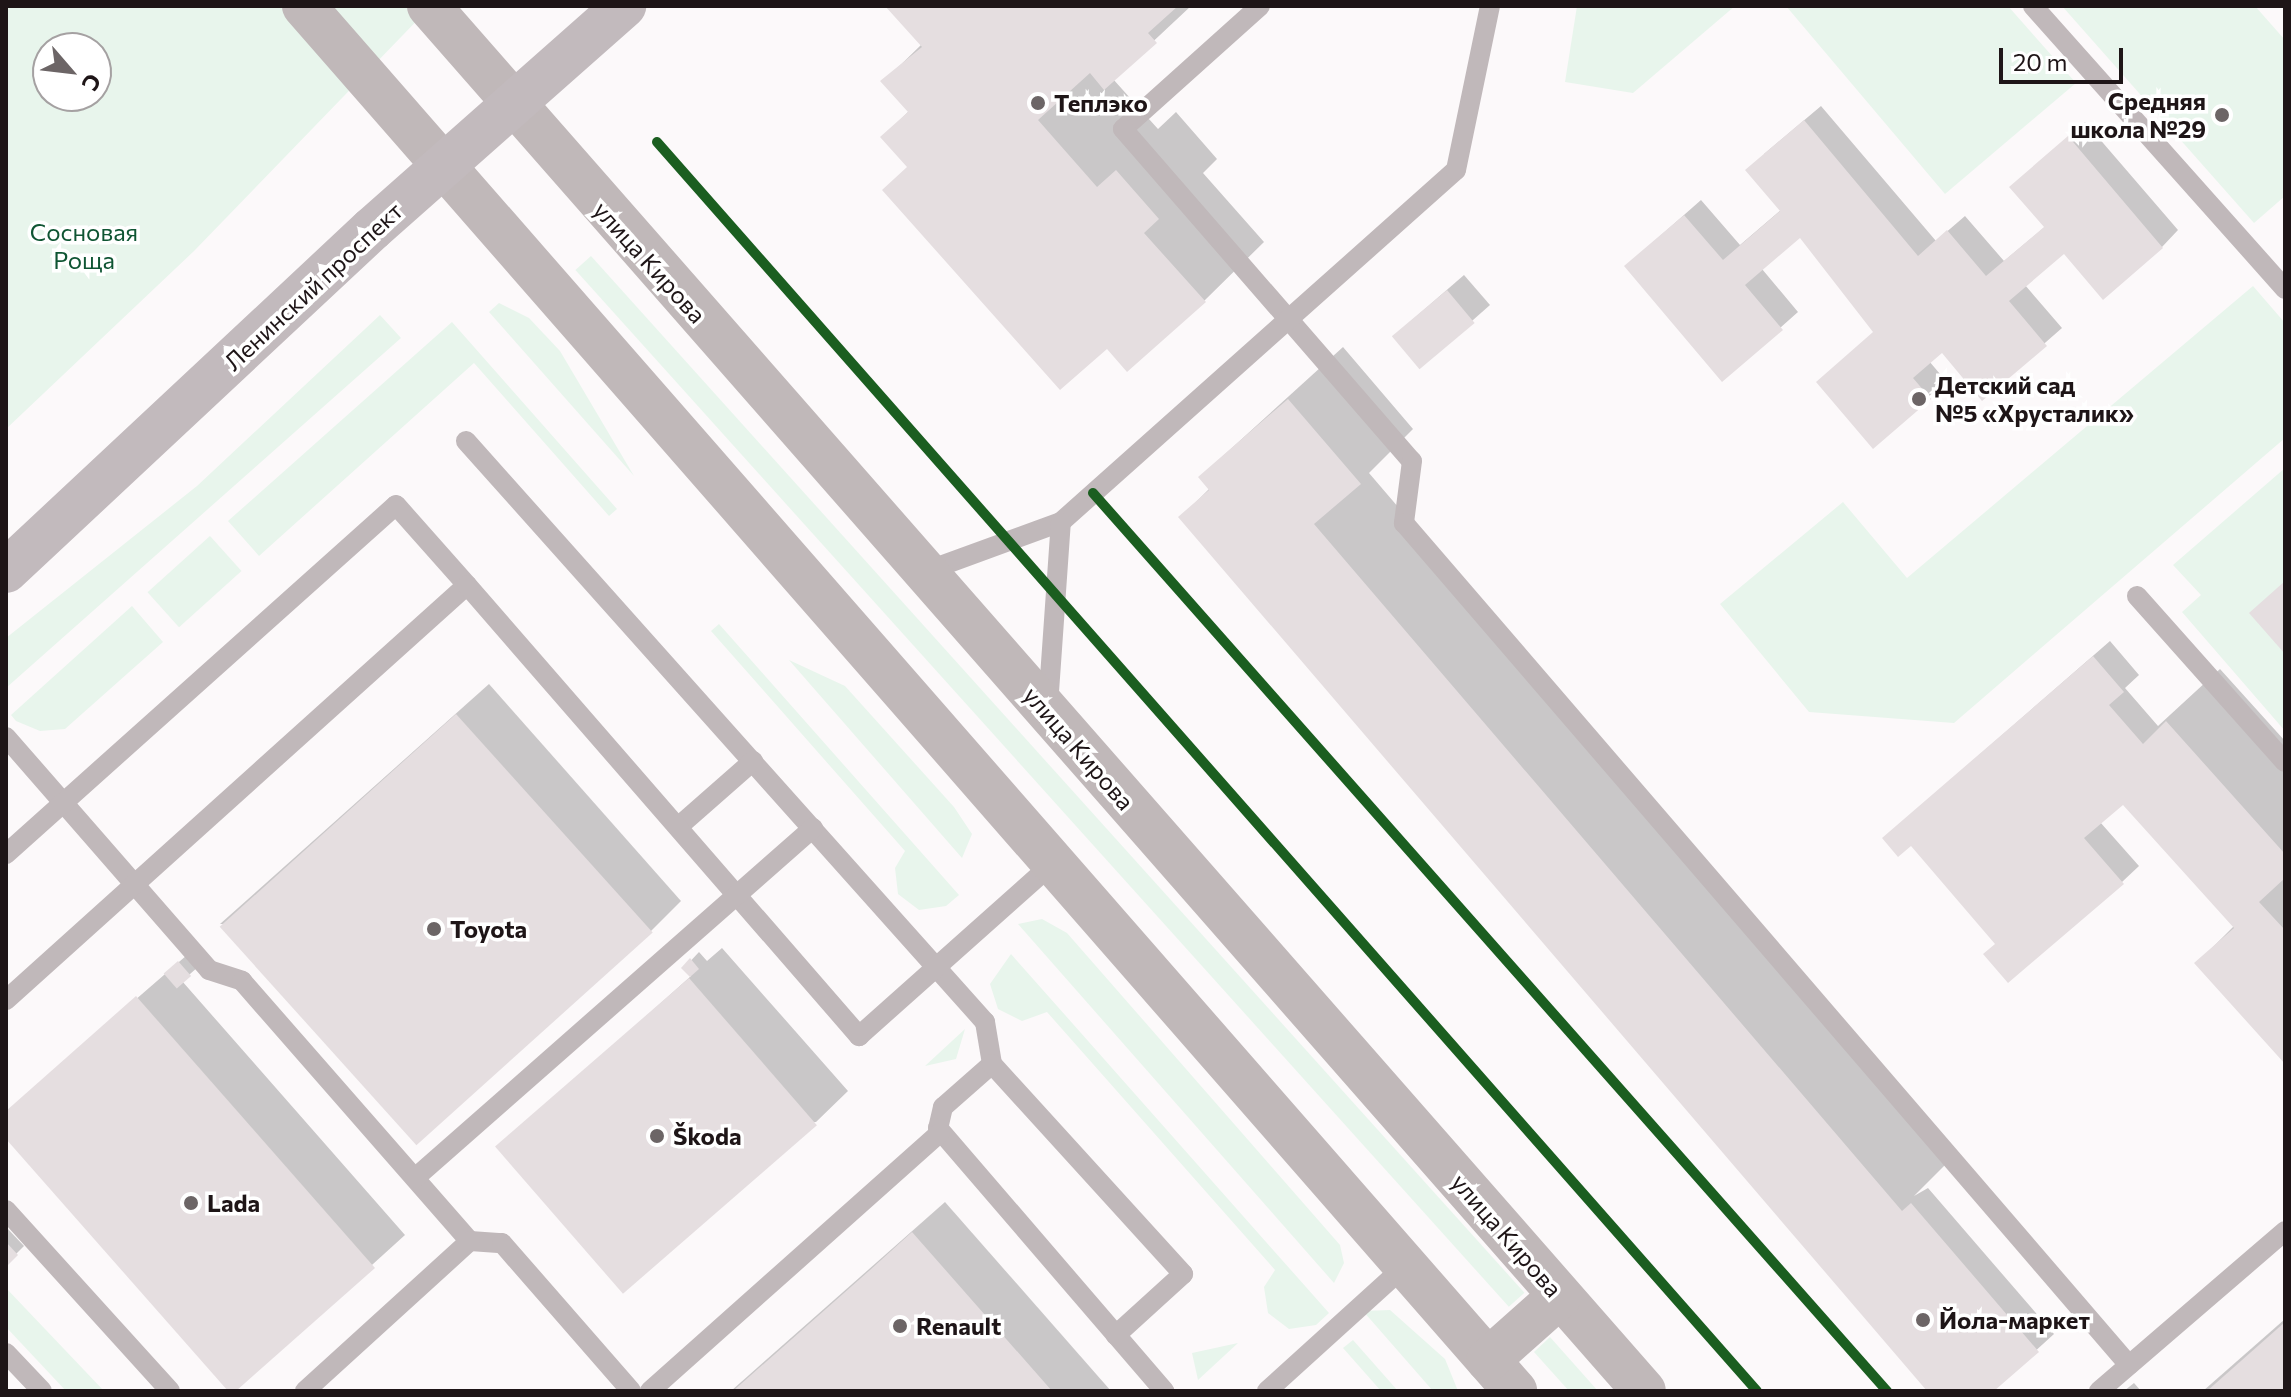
<!DOCTYPE html>
<html>
<head>
<meta charset="utf-8">
<style>
	body { margin:0 }
	#map { position:relative; width:2291px; height:1397px; overflow:hidden; background:#fcf9fa; font-family:Commissioner,sans-serif }
	div>[style] { position:absolute }
	.green>* { inset:0; background:#e8f5ec; transform-origin:0 0 }
	.shadow>* { inset:0; background:#0003 }
	.building>* { inset:0; background:#e5dee0; transform-origin:0 0 }
	.service>* { height:20px; margin:-10px; padding:0 10px; transform-origin:10px; border-radius:10px; background:#c0b8ba }
	.secondary>* { height:44px; margin:-22px; padding:0 22px; transform-origin:22px; border-radius:22px; background:#c0b8b9 }
	.primary>* { height:44px; margin:-22px; padding:0 22px; transform-origin:22px; border-radius:22px; background:#c2babd }
	.cycleway>* { height:10px; margin:-5px; padding:0 5px; transform-origin:5px; border-radius:5px; background:#1b5e20 }
	.dots>* { width:22px; height:22px; translate:-50% -50%; box-sizing:border-box; border:4px solid #fff; border-radius:50% }
	span { translate:-50% -50%; white-space:nowrap; text-align:center; line-height:1.15; -webkit-text-stroke:7px #fff; paint-order:stroke }
	.poi-label { font-size:24px; color:#1e1517; font-weight:700 }
	.right { translate:-100% -50%; text-align:right }
	.left { translate:0 -50%; text-align:left }
	.park-label { font-size:24px; color:#0f5533 }
	.street-label { font-size:24px; color:#1e1517 }
	.frame { position:absolute; inset:0; border:8px solid #1e1517; pointer-events:none }
	.north { position:absolute; left:32px; top:32px; width:80px; height:80px; box-sizing:border-box; background:#fff; border:2px solid #a5a1a2; border-radius:50%; rotate:118deg; font-size:22px; font-weight:700; line-height:32px; text-align:center; color:#1e1517 }
	.north::after { content:''; display:block; margin:auto; width:28px; height:36px; background:#6c6566; clip-path:polygon(50% 0,100% 100%,50% 72%,0 100%) }
	.scale { position:absolute; left:1999px; top:48px; width:124px; height:36px; box-sizing:border-box; border:4px solid #1e1517; border-top:0; padding-left:10px; font-size:24px; line-height:28px; white-space:nowrap; color:#1e1517; -webkit-text-stroke:6px #fff; paint-order:stroke }
</style>
</head>
<body>
<div id="map">
	<div class="green">
		<div style="clip-path:polygon(evenodd,6px 6px,431px 6px,194px 251px,6px 429px,6px 6px,48px 48px,96px 48px,96px 96px,48px 96px,48px 48px)"></div>
		<div style="clip-path:polygon(1577px 6px,1735px 6px,1633px 93px,1565px 82px)"></div>
		<div style="clip-path:polygon(1786px 6px,2008px 6px,2076px 83px,1945px 194px)"></div>
		<div style="clip-path:polygon(2062px 6px,2255px 6px,2285px 40px,2285px 196px,2254px 223px)"></div>
		<div style="left:591px;top:256px;width:1395px;height:21px;rotate:48deg"></div>
		<div style="clip-path:polygon(2253px 286px,2285px 323px,2285px 438px,1954px 723px,1809px 712px,1720px 604px,1843px 502px,1907px 578px)"></div>
		<div style="clip-path:polygon(499px 303px,529px 318px,560px 351px,634px 476px,489px 312px)"></div>
		<div style="clip-path:polygon(380px 315px,401px 338px,6px 688px,6px 638px,197px 486px)"></div>
		<div style="clip-path:polygon(452px 322px,617px 509px,609px 516px,474px 363px,259px 556px,228px 521px)"></div>
		<div style="clip-path:polygon(2285px 468px,2285px 731px,2182px 612px,2201px 595px,2173px 565px)"></div>
		<div style="left:210px;top:536px;width:47px;height:84px;rotate:48deg"></div>
		<div style="clip-path:polygon(132px 606px,163px 642px,65px 729px,40px 731px,16px 721px,11px 715px)"></div>
		<div style="clip-path:polygon(719px 624px,959px 895px,946px 906px,919px 910px,898px 894px,895px 868px,905px 851px,711px 631px)"></div>
		<div style="clip-path:polygon(789px 660px,845px 686px,954px 807px,972px 834px,962px 858px)"></div>
		<div style="clip-path:polygon(1042px 919px,1067px 933px,1340px 1245px,1344px 1263px,1334px 1283px,1018px 924px)"></div>
		<div style="clip-path:polygon(1011px 954px,1329px 1313px,1316px 1325px,1289px 1329px,1268px 1313px,1264px 1287px,1275px 1270px,1047px 1012px,1022px 1021px,998px 1009px,990px 984px)"></div>
		<div style="clip-path:polygon(965px 1029px,956px 1059px,925px 1066px)"></div>
		<div style="clip-path:polygon(6px 1288px,104px 1391px,66px 1391px,6px 1327px)"></div>
		<div style="clip-path:polygon(1390px 1310px,1445px 1359px,1458px 1391px,1433px 1391px,1363px 1311px)"></div>
		<div style="clip-path:polygon(1550px 1337px,1598px 1391px,1569px 1391px,1534px 1352px)"></div>
		<div style="clip-path:polygon(1353px 1340px,1398px 1391px,1381px 1391px,1343px 1348px)"></div>
		<div style="clip-path:polygon(1238px 1343px,1198px 1380px,1192px 1353px)"></div>
	</div>
	<div class="shadow">
		<div style="clip-path:polygon(889px 6px,1191px 6px,1113px 79px,1158px 129px,1176px 112px,1217px 159px,1203px 173px,1264px 242px,1204px 301px,1107px 346px,883px 137px,909px 111px,883px 82px,922px 44px)"></div>
		<div style="clip-path:polygon(1821px 106px,1936px 241px,1965px 216px,2004px 261px,2046px 226px,2012px 187px,2085px 122px,2178px 230px,2162px 247px,2064px 252px,2025px 285px,2062px 328px,1982px 398px,1942px 350px,1929px 361px,1946px 381px,1873px 446px,1875px 331px,1801px 235px,1762px 269px,1798px 312px,1722px 379px,1626px 266px,1701px 200px,1740px 245px,1781px 210px,1764px 154px)"></div>
		<div style="clip-path:polygon(1464px 275px,1490px 305px,1420px 367px,1411px 321px)"></div>
		<div style="clip-path:polygon(1343px 347px,1413px 429px,1369px 473px,1954px 1156px,1914px 1196px,1928px 1188px,2054px 1334px,1991px 1391px,1929px 1391px,1181px 517px,1210px 488px,1200px 477px)"></div>
		<div style="clip-path:polygon(2110px 641px,2139px 675px,2125px 688px,2158px 726px,2220px 669px,2285px 741px,2285px 1061px,2197px 963px,2235px 925px,2124px 801px,2100px 822px,2139px 866px,2122px 882px,1997px 943px,1911px 843px,1884px 838px)"></div>
		<div style="clip-path:polygon(489px 684px,681px 901px,649px 933px,220px 924px)"></div>
		<div style="clip-path:polygon(722px 948px,848px 1091px,816px 1122px,499px 1148px,691px 976px,684px 968px,699px 952px,707px 961px)"></div>
		<div style="clip-path:polygon(187px 955px,198px 967px,182px 981px,405px 1235px,233px 1391px,6px 1136px,6px 1112px)"></div>
		<div style="clip-path:polygon(945px 1202px,1111px 1391px,731px 1391px)"></div>
		<div style="clip-path:polygon(6px 1227px,24px 1246px,6px 1264px)"></div>
		<div style="clip-path:polygon(2285px 1319px,2285px 1391px,2203px 1391px)"></div>
		<div style="clip-path:polygon(2134px 1383px,2141px 1391px,2124px 1391px)"></div>
	</div>
	<div class="building">
		<div style="clip-path:polygon(885px 6px,1178px 6px,1148px 33px,1157px 43px,1104px 90px,1090px 73px,1038px 120px,1097px 187px,1116px 170px,1159px 219px,1144px 233px,1206px 302px,1127px 372px,1107px 349px,1060px 390px,882px 190px,907px 167px,880px 137px,908px 112px,880px 81px,922px 47px)"></div>
		<div style="clip-path:polygon(1804px 120px,1918px 256px,1947px 230px,1986px 276px,2044px 227px,2009px 187px,2068px 136px,2163px 248px,2103px 300px,2064px 254px,2009px 301px,2047px 346px,1982px 401px,1942px 353px,1913px 378px,1931px 399px,1873px 449px,1816px 382px,1873px 332px,1800px 238px,1745px 285px,1783px 330px,1722px 382px,1624px 266px,1684px 215px,1723px 260px,1780px 211px,1745px 170px)"></div>
		<div style="left:1447px;top:290px;width:43px;height:72px;rotate:50deg"></div>
		<div style="clip-path:polygon(1288px 399px,1361px 484px,1314px 524px,1902px 1211px,1911px 1203px,2039px 1352px,1994px 1391px,1927px 1391px,1178px 517px,1209px 490px,1198px 477px)"></div>
		<div style="clip-path:polygon(2285px 581px,2285px 654px,2249px 613px)"></div>
		<div style="clip-path:polygon(2093px 656px,2124px 692px,2109px 705px,2143px 744px,2166px 721px,2285px 854px,2285px 878px,2259px 902px,2285px 930px,2285px 1064px,2194px 963px,2234px 928px,2123px 805px,2084px 838px,2124px 884px,2008px 983px,1983px 954px,1995px 944px,1911px 846px,1898px 857px,1882px 838px)"></div>
		<div style="left:456px;top:714px;width:294px;height:318px;rotate:48deg"></div>
		<div style="clip-path:polygon(690px 958px,699px 969px,690px 977px,681px 968px)"></div>
		<div style="left:178px;top:961px;width:20px;height:19px;rotate:49deg"></div>
		<div style="left:689px;top:978px;width:195px;height:257px;rotate:49deg"></div>
		<div style="clip-path:polygon(136px 996px,375px 1268px,236px 1391px,228px 1391px,6px 1139px,6px 1111px)"></div>
		<div style="clip-path:polygon(912px 1232px,1052px 1391px,733px 1391px,870px 1270px)"></div>
		<div style="clip-path:polygon(6px 1242px,18px 1255px,6px 1267px)"></div>
		<div style="clip-path:polygon(2285px 1322px,2285px 1391px,2207px 1391px)"></div>
	</div>
	<div class="service">
		<div style="left:1260px;top:6px;width:184px;rotate:138.1deg"></div>
		<div style="left:1123px;top:129px;width:440px;rotate:49deg"></div>
		<div style="left:1412px;top:461px;width:63px;rotate:97.4deg"></div>
		<div style="left:1404px;top:523px;width:1111px;rotate:49.27deg"></div>
		<div style="left:2033px;top:6px;width:379px;rotate:48.3deg"></div>
		<div style="left:466px;top:441px;width:779px;rotate:48.23deg"></div>
		<div style="left:985px;top:1022px;width:43px;rotate:80.5deg"></div>
		<div style="left:992px;top:1064px;width:65px;rotate:138.7deg"></div>
		<div style="left:943px;top:1107px;width:22px;rotate:103deg"></div>
		<div style="left:938px;top:1128px;width:347px;rotate:49.3deg"></div>
		<div style="left:924px;top:572px;width:146px;rotate:-20.1deg"></div>
		<div style="left:1061px;top:522px;width:529px;rotate:-41.71deg"></div>
		<div style="left:1456px;top:170px;width:167px;rotate:-78.3deg"></div>
		<div style="left:2137px;top:596px;width:222px;rotate:48.3deg"></div>
		<div style="left:1048px;top:706px;width:184px;rotate:-86deg"></div>
		<div style="left:6px;top:737px;width:309px;rotate:48.9deg"></div>
		<div style="left:209px;top:970px;width:35px;rotate:18deg"></div>
		<div style="left:242px;top:981px;width:346px;rotate:48.8deg"></div>
		<div style="left:470px;top:1241px;width:32px;rotate:4deg"></div>
		<div style="left:502px;top:1243px;width:196px;rotate:48.9deg"></div>
		<div style="left:678px;top:827px;width:100px;rotate:-41.3deg"></div>
		<div style="left:6px;top:854px;width:523px;rotate:-41.82deg"></div>
		<div style="left:396px;top:505px;width:107px;rotate:48.4deg"></div>
		<div style="left:6px;top:1000px;width:620px;rotate:-41.99deg"></div>
		<div style="left:467px;top:585px;width:598px;rotate:49deg"></div>
		<div style="left:859px;top:1036px;width:259px;rotate:-41.7deg"></div>
		<div style="left:992px;top:1064px;width:284px;rotate:47.7deg"></div>
		<div style="left:1183px;top:1274px;width:91px;rotate:137.7deg"></div>
		<div style="left:415px;top:1178px;width:530px;rotate:-41.33deg"></div>
		<div style="left:6px;top:1210px;width:244px;rotate:47.8deg"></div>
		<div style="left:6px;top:1353px;width:52px;rotate:46.5deg"></div>
		<div style="left:305px;top:1391px;width:223px;rotate:-42.3deg"></div>
		<div style="left:650px;top:1391px;width:388px;rotate:-41.7deg"></div>
		<div style="left:1267px;top:1391px;width:186px;rotate:-42.2deg"></div>
		<div style="left:2099px;top:1391px;width:245px;rotate:-40.7deg"></div>
	</div>
	<div class="secondary">
		<div style="left:304px;top:6px;width:1840px;rotate:48.83deg"></div>
		<div style="left:429px;top:6px;width:1842px;rotate:48.74deg"></div>
		<div style="left:1488px;top:1360px;width:96px;rotate:-41.6deg"></div>
	</div>
	<div class="primary">
		<div style="left:6px;top:571px;width:501px;rotate:-43.06deg"></div>
		<div style="left:372px;top:229px;width:337px;rotate:-41.5deg"></div>
	</div>
	<div class="cycleway">
		<div style="left:657px;top:142px;width:1664px;rotate:48.63deg"></div>
		<div style="left:1093px;top:493px;width:1199px;rotate:48.52deg"></div>
	</div>
	<div class="dots">
		<div style="left:1038px;top:103px;background:#6c6566"></div>
		<div style="left:2222px;top:115px;background:#6c6566"></div>
		<div style="left:1919px;top:399px;background:#6c6566"></div>
		<div style="left:434px;top:929px;background:#6c6566"></div>
		<div style="left:657px;top:1136px;background:#6c6566"></div>
		<div style="left:191px;top:1203px;background:#6c6566"></div>
		<div style="left:1923px;top:1320px;background:#6c6566"></div>
		<div style="left:900px;top:1326px;background:#6c6566"></div>
	</div>
	<div class="poi-label">
		<span class="right" style="left:2206px;top:115px">Средняя<br>школа №29</span>
		<span class="left" style="left:1054px;top:103px">Теплэко</span>
		<span class="left" style="left:1935px;top:399px">Детский сад<br>№5 «Хрусталик»</span>
		<span class="left" style="left:450px;top:929px">Toyota</span>
		<span class="left" style="left:673px;top:1136px">Škoda</span>
		<span class="left" style="left:207px;top:1203px">Lada</span>
		<span class="left" style="left:1939px;top:1320px">Йола-маркет</span>
		<span class="left" style="left:916px;top:1326px">Renault</span>
	</div>
	<div class="park-label">
		<span style="left:84px;top:246px">Сосновая<br>Роща</span>
	</div>
	<div class="street-label">
		<span style="left:650px;top:262px;rotate:48deg">улица Кирова</span>
		<span style="left:313px;top:286px;rotate:-43deg">Ленинский проспект</span>
		<span style="left:1079px;top:748px;rotate:49deg">улица Кирова</span>
		<span style="left:1507px;top:1235px;rotate:49deg">улица Кирова</span>
	</div>
	<div class="frame"></div>
	<div class="north">С</div>
	<div class="scale">20 m</div>
</div>
</body>
</html>
